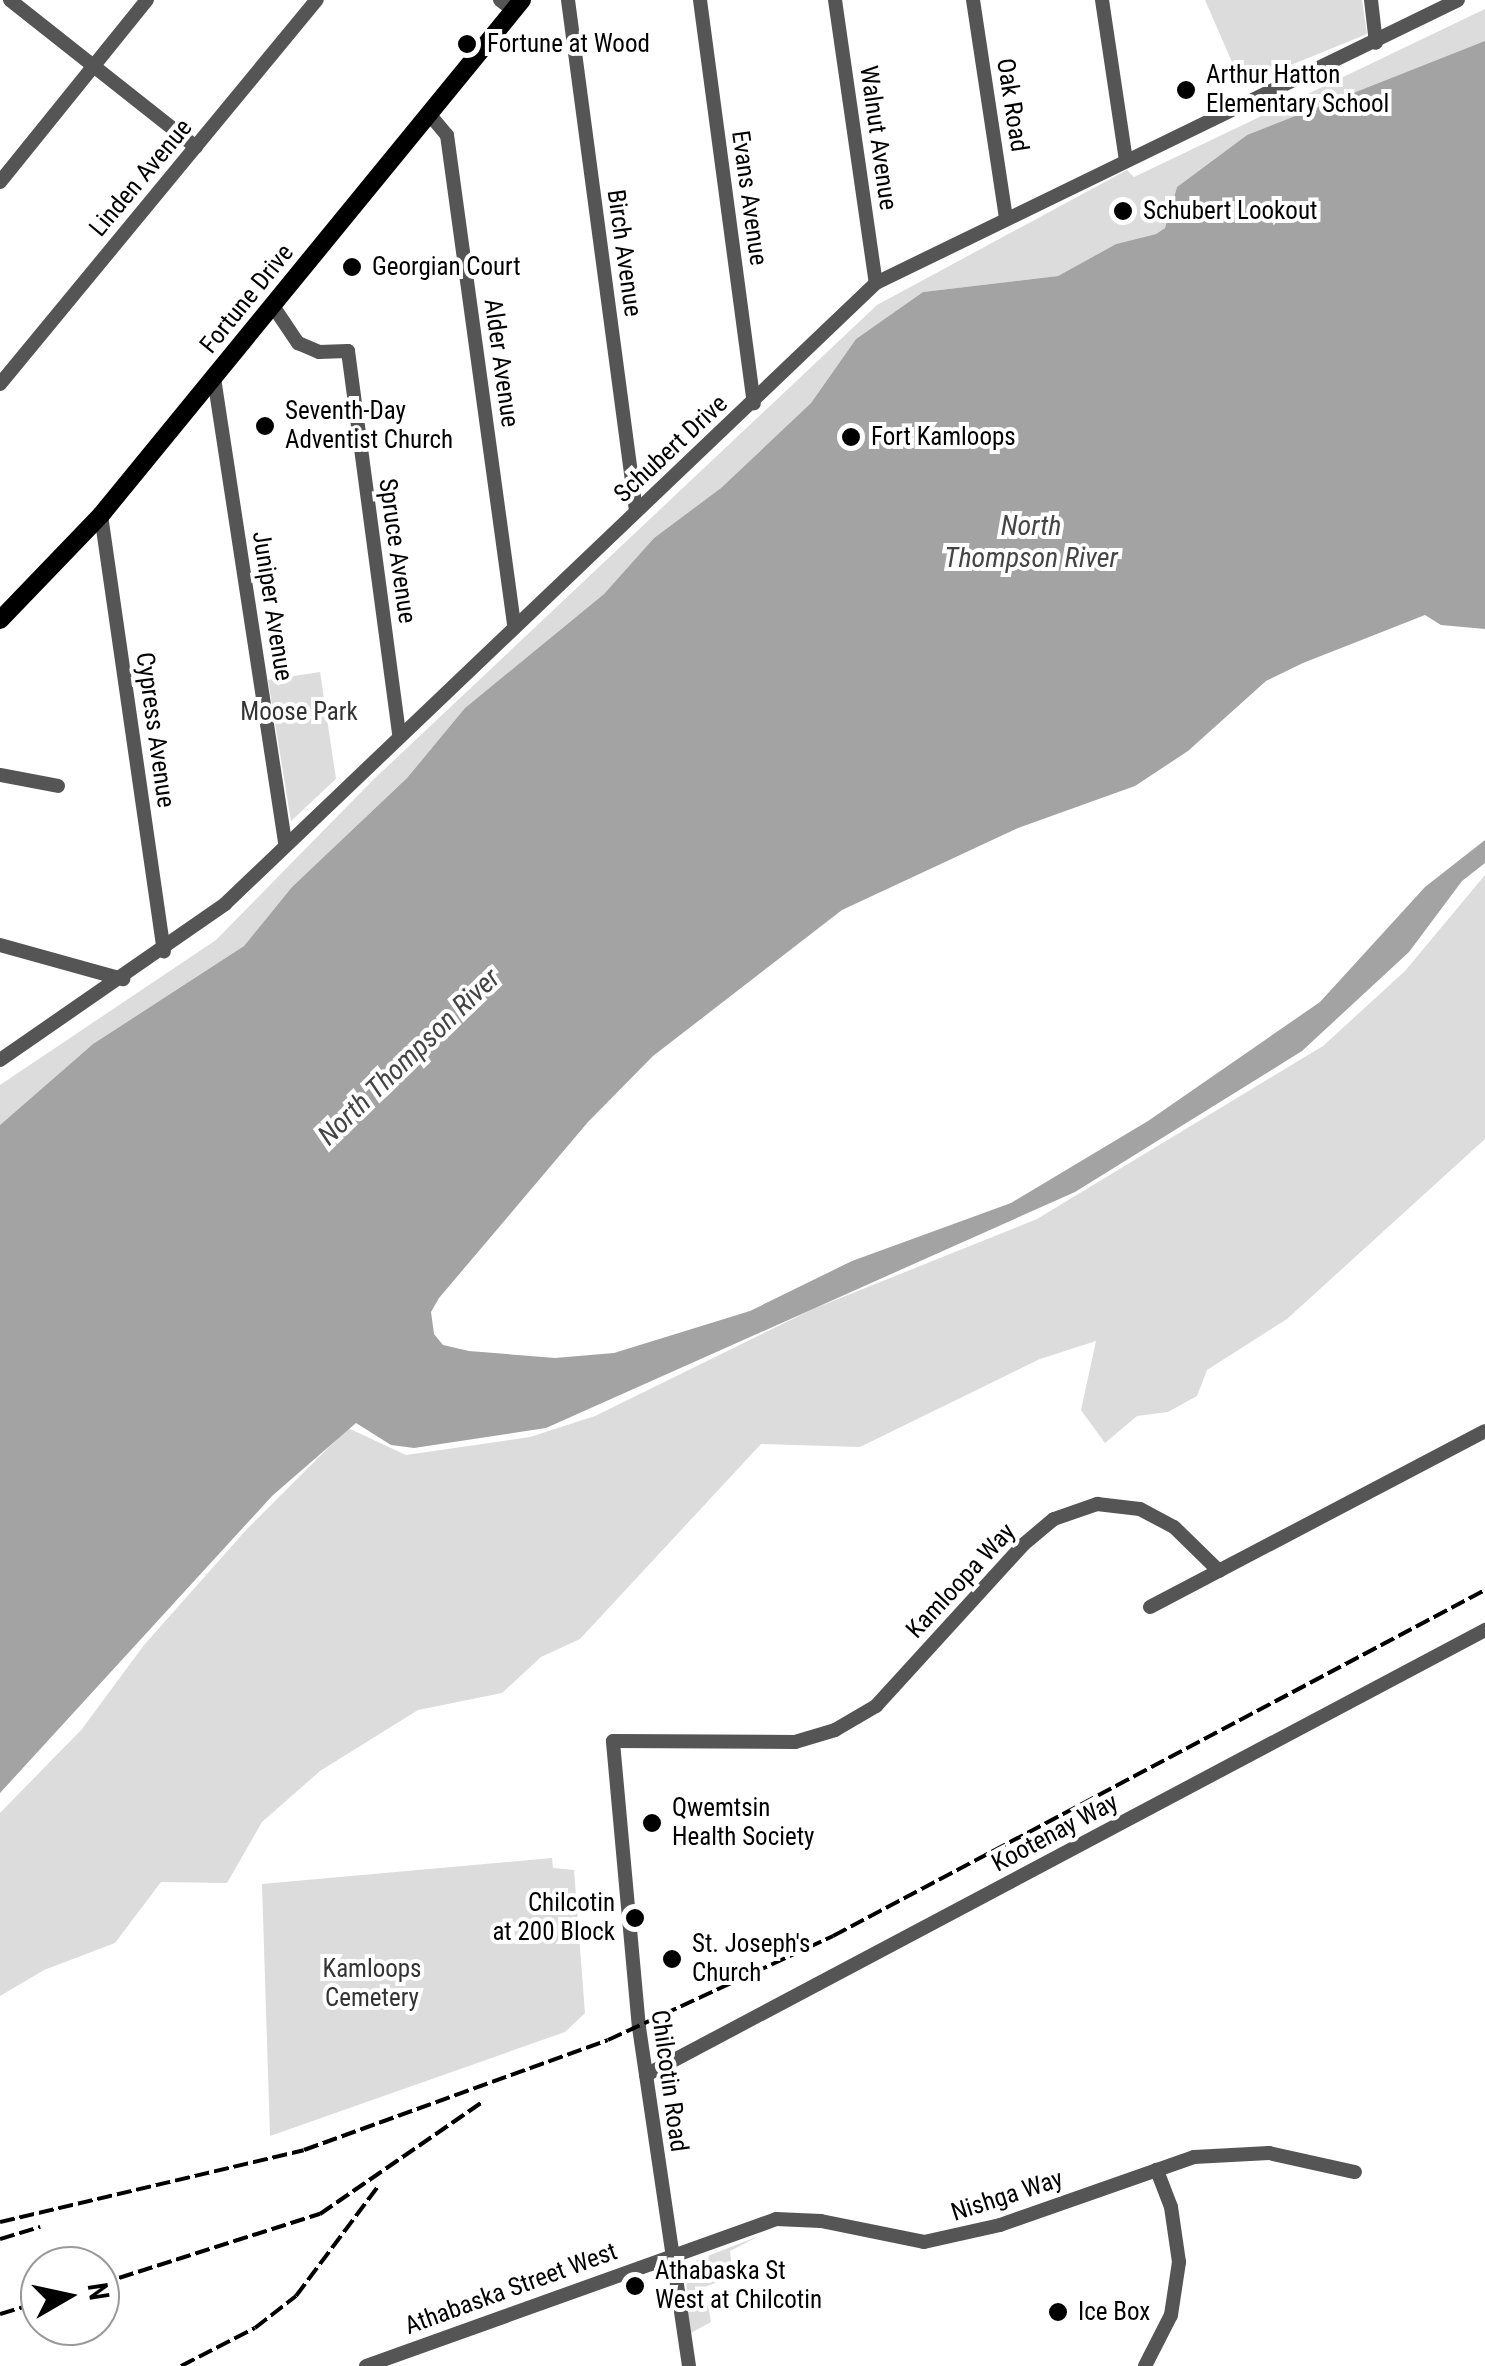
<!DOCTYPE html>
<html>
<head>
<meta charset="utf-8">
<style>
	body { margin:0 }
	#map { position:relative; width:1485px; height:2366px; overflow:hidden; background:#fff; font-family:"Roboto Condensed",sans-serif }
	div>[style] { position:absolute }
	.green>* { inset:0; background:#dcdcdc }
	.water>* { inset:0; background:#a3a3a3 }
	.minor>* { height:14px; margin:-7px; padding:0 7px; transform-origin:7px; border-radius:7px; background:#555 }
	.major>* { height:18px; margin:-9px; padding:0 9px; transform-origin:9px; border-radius:9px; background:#000 }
	.rail>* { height:4px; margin-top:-2px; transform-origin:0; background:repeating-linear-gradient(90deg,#000 0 15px,transparent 0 20px) }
	.dots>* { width:28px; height:28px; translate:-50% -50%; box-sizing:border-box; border:5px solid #fff; border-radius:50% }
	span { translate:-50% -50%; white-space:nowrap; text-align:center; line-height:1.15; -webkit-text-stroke:8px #fff; paint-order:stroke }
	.poi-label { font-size:25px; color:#000 }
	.left { translate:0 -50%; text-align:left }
	.right { translate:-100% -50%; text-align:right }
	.street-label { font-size:25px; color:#000 }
	.park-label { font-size:25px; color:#333 }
	.water-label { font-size:28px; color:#444; font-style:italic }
	.north { position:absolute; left:20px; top:2246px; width:100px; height:100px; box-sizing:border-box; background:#fff; border:2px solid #999; border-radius:50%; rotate:81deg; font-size:28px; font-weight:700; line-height:40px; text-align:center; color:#000 }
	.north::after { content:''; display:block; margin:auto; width:35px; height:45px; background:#000; clip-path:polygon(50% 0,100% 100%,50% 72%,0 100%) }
</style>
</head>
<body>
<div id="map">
	<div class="green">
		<div style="clip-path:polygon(1205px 0,1362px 0,1367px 34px,1242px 85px)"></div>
		<div style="clip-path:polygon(1485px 9px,1485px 41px,1472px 51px,1247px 135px,1177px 187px,1165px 228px,1156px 234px,1116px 244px,1058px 276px,923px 292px,856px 339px,811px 403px,721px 488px,654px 538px,604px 594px,465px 708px,407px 778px,292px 887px,244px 946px,93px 1044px,0 1125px,0 1085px,216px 940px,373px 780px,877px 305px,1127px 170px,1134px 177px)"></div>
		<div style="clip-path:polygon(320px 672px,336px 779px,291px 821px,268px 680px)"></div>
		<div style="clip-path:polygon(1485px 875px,1485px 1139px,1287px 1319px,1207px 1370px,1197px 1396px,1168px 1412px,1137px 1416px,1105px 1443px,1081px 1410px,1096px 1341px,1040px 1359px,860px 1447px,761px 1444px,580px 1639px,541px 1657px,502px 1693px,418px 1710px,320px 1771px,262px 1822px,227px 1883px,161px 1882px,115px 1943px,44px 1970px,0 1996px,0 1813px,82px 1729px,144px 1645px,247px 1529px,348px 1428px,406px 1455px,530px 1437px,595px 1416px,813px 1309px,1037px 1219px,1323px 1046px,1405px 971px)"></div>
		<div style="clip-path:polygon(552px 1858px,553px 1868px,574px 1870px,585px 2013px,565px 2032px,270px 2136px,262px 1884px)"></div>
		<div style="clip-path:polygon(759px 2236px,730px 2251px,733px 2276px,705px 2287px,711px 2322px,689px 2334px,686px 2272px,695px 2261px)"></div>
	</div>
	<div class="water">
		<div style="clip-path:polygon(1485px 41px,1485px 629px,1441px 625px,1425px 615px,1303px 663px,1266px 681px,1188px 751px,1135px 786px,1018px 828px,842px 910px,653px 1056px,588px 1122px,439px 1298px,431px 1312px,434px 1334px,443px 1345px,469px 1351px,555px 1358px,614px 1353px,750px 1311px,852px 1261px,1011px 1203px,1148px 1121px,1320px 1002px,1425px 887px,1485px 840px,1485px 863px,1462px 881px,1409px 952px,1302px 1051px,1075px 1192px,546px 1428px,414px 1448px,391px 1445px,356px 1423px,272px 1496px,0 1793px,0 1125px,93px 1044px,244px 946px,292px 887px,407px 778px,465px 708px,604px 594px,654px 538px,721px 488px,811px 403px,856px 339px,923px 292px,1058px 276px,1116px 244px,1156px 234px,1165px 228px,1177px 187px,1247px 135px)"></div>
	</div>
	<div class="minor">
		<div style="left:10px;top:0;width:237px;rotate:38.3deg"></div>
		<div style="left:500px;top:0;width:16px;rotate:38deg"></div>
		<div style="left:568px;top:0;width:516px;rotate:82.42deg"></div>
		<div style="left:700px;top:0;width:407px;rotate:82.4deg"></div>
		<div style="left:835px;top:0;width:286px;rotate:81.8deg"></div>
		<div style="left:973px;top:0;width:220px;rotate:81.4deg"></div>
		<div style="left:1102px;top:0;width:162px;rotate:81.5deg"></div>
		<div style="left:1371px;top:0;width:43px;rotate:83.4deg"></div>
		<div style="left:430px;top:115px;width:26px;rotate:50deg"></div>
		<div style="left:447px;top:135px;width:494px;rotate:82.2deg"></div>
		<div style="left:0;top:182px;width:234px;rotate:-51.1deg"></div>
		<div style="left:273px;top:306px;width:45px;rotate:56deg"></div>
		<div style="left:298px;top:343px;width:23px;rotate:23deg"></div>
		<div style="left:319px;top:352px;width:29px;rotate:-2deg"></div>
		<div style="left:348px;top:351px;width:386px;rotate:82.4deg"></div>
		<div style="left:214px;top:378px;width:469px;rotate:81.3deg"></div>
		<div style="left:0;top:384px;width:498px;rotate:-50.5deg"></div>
		<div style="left:101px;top:515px;width:441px;rotate:81.8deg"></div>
		<div style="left:0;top:775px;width:59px;rotate:10.7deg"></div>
		<div style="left:0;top:945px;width:128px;rotate:15.5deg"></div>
		<div style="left:0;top:1060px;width:274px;rotate:-34.7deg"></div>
		<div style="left:225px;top:904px;width:900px;rotate:-43.65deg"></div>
		<div style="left:876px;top:283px;width:647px;rotate:-25.93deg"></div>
		<div style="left:1150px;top:1607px;width:378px;rotate:-27.7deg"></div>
		<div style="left:646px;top:2075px;width:950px;rotate:-27.94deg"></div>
		<div style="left:366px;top:2366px;width:436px;rotate:-19.7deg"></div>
		<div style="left:776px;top:2219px;width:45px;rotate:2.5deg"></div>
		<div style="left:821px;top:2221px;width:105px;rotate:11.5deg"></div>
		<div style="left:924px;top:2242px;width:78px;rotate:-12.6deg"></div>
		<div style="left:1000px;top:2225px;width:206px;rotate:-19.3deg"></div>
		<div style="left:1194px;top:2157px;width:75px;rotate:-3.1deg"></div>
		<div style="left:1269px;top:2153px;width:88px;rotate:12.5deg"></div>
		<div style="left:689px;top:2366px;width:342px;rotate:-98.4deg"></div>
		<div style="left:639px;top:2028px;width:288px;rotate:-95.2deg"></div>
		<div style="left:613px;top:1741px;width:182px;rotate:0.3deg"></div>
		<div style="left:795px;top:1742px;width:42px;rotate:-16.7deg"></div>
		<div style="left:835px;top:1730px;width:48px;rotate:-30.3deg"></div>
		<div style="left:876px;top:1706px;width:219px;rotate:-47.6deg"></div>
		<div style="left:1024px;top:1544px;width:39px;rotate:-40deg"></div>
		<div style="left:1054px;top:1519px;width:46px;rotate:-19.2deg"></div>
		<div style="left:1097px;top:1504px;width:43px;rotate:6.6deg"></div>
		<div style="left:1140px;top:1509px;width:38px;rotate:28deg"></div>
		<div style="left:1174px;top:1527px;width:63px;rotate:44.4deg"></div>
		<div style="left:1145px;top:2366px;width:57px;rotate:-63deg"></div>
		<div style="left:1171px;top:2315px;width:54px;rotate:-81.4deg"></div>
		<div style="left:1179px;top:2262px;width:56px;rotate:-98.3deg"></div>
		<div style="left:1171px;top:2207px;width:40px;rotate:-111deg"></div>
	</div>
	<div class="major">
		<div style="left:0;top:620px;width:146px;rotate:-46.1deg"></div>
		<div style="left:101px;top:515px;width:665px;rotate:-50.73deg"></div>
	</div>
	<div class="rail">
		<div style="left:0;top:2222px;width:312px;rotate:-13.3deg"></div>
		<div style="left:304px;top:2150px;width:323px;rotate:-19.9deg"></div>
		<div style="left:608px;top:2040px;width:248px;rotate:-24.8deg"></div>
		<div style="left:833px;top:1936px;width:738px;rotate:-27.95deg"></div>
		<div style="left:0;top:2239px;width:42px;rotate:-16.7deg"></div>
		<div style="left:100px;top:2284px;width:231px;rotate:-17.7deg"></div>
		<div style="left:320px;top:2214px;width:199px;rotate:-34.6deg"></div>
		<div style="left:0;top:2314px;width:42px;rotate:-16.7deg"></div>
		<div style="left:181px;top:2366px;width:83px;rotate:-27.2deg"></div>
		<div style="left:255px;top:2328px;width:52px;rotate:-38deg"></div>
		<div style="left:296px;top:2296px;width:139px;rotate:-53.2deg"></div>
	</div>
	<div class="dots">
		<div style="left:467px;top:44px;background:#000"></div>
		<div style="left:1186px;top:90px;background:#000"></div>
		<div style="left:1123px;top:211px;background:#000"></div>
		<div style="left:352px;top:267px;background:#000"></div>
		<div style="left:265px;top:426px;background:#000"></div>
		<div style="left:851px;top:437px;background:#000"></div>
		<div style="left:652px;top:1823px;background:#000"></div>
		<div style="left:635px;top:1918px;background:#000"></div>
		<div style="left:672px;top:1959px;background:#000"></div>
		<div style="left:635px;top:2286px;background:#000"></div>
		<div style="left:1058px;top:2312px;background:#000"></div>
	</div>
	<div class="poi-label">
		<span class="left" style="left:487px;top:44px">Fortune at Wood</span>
		<span class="left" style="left:1206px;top:90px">Arthur Hatton<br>Elementary School</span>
		<span class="left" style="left:1143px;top:211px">Schubert Lookout</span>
		<span class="left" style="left:372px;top:267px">Georgian Court</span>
		<span class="left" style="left:285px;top:426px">Seventh-Day<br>Adventist Church</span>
		<span class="left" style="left:871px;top:437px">Fort Kamloops</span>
		<span class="left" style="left:672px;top:1823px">Qwemtsin<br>Health Society</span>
		<span class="right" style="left:615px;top:1918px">Chilcotin<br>at 200 Block</span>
		<span class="left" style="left:692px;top:1959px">St. Joseph's<br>Church</span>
		<span class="left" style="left:655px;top:2286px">Athabaska St<br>West at Chilcotin</span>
		<span class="left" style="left:1078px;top:2312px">Ice Box</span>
	</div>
	<div class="street-label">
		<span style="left:1012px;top:105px;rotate:81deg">Oak Road</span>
		<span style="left:878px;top:138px;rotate:82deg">Walnut Avenue</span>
		<span style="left:141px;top:178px;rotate:-50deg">Linden Avenue</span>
		<span style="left:749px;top:198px;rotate:82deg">Evans Avenue</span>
		<span style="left:624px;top:253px;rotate:82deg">Birch Avenue</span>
		<span style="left:247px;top:299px;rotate:-51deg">Fortune Drive</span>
		<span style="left:501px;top:363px;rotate:82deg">Alder Avenue</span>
		<span style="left:671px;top:449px;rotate:-43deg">Schubert Drive</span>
		<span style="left:397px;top:551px;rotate:82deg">Spruce Avenue</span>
		<span style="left:272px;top:606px;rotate:81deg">Juniper Avenue</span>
		<span style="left:155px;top:730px;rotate:82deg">Cypress Avenue</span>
		<span style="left:961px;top:1581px;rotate:-47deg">Kamloopa Way</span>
		<span style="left:1055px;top:1833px;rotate:-28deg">Kootenay Way</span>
		<span style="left:669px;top:2081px;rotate:82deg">Chilcotin Road</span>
		<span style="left:1007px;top:2196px;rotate:-18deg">Nishga Way</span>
		<span style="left:511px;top:2289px;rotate:-20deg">Athabaska Street West</span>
	</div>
	<div class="park-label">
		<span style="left:299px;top:712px">Moose Park</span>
		<span style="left:372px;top:1984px">Kamloops<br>Cemetery</span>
	</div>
	<div class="water-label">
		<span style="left:1031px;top:542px">North<br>Thompson River</span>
		<span style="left:409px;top:1057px;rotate:-44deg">North Thompson River</span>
	</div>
	<div class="north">N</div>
</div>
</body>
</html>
